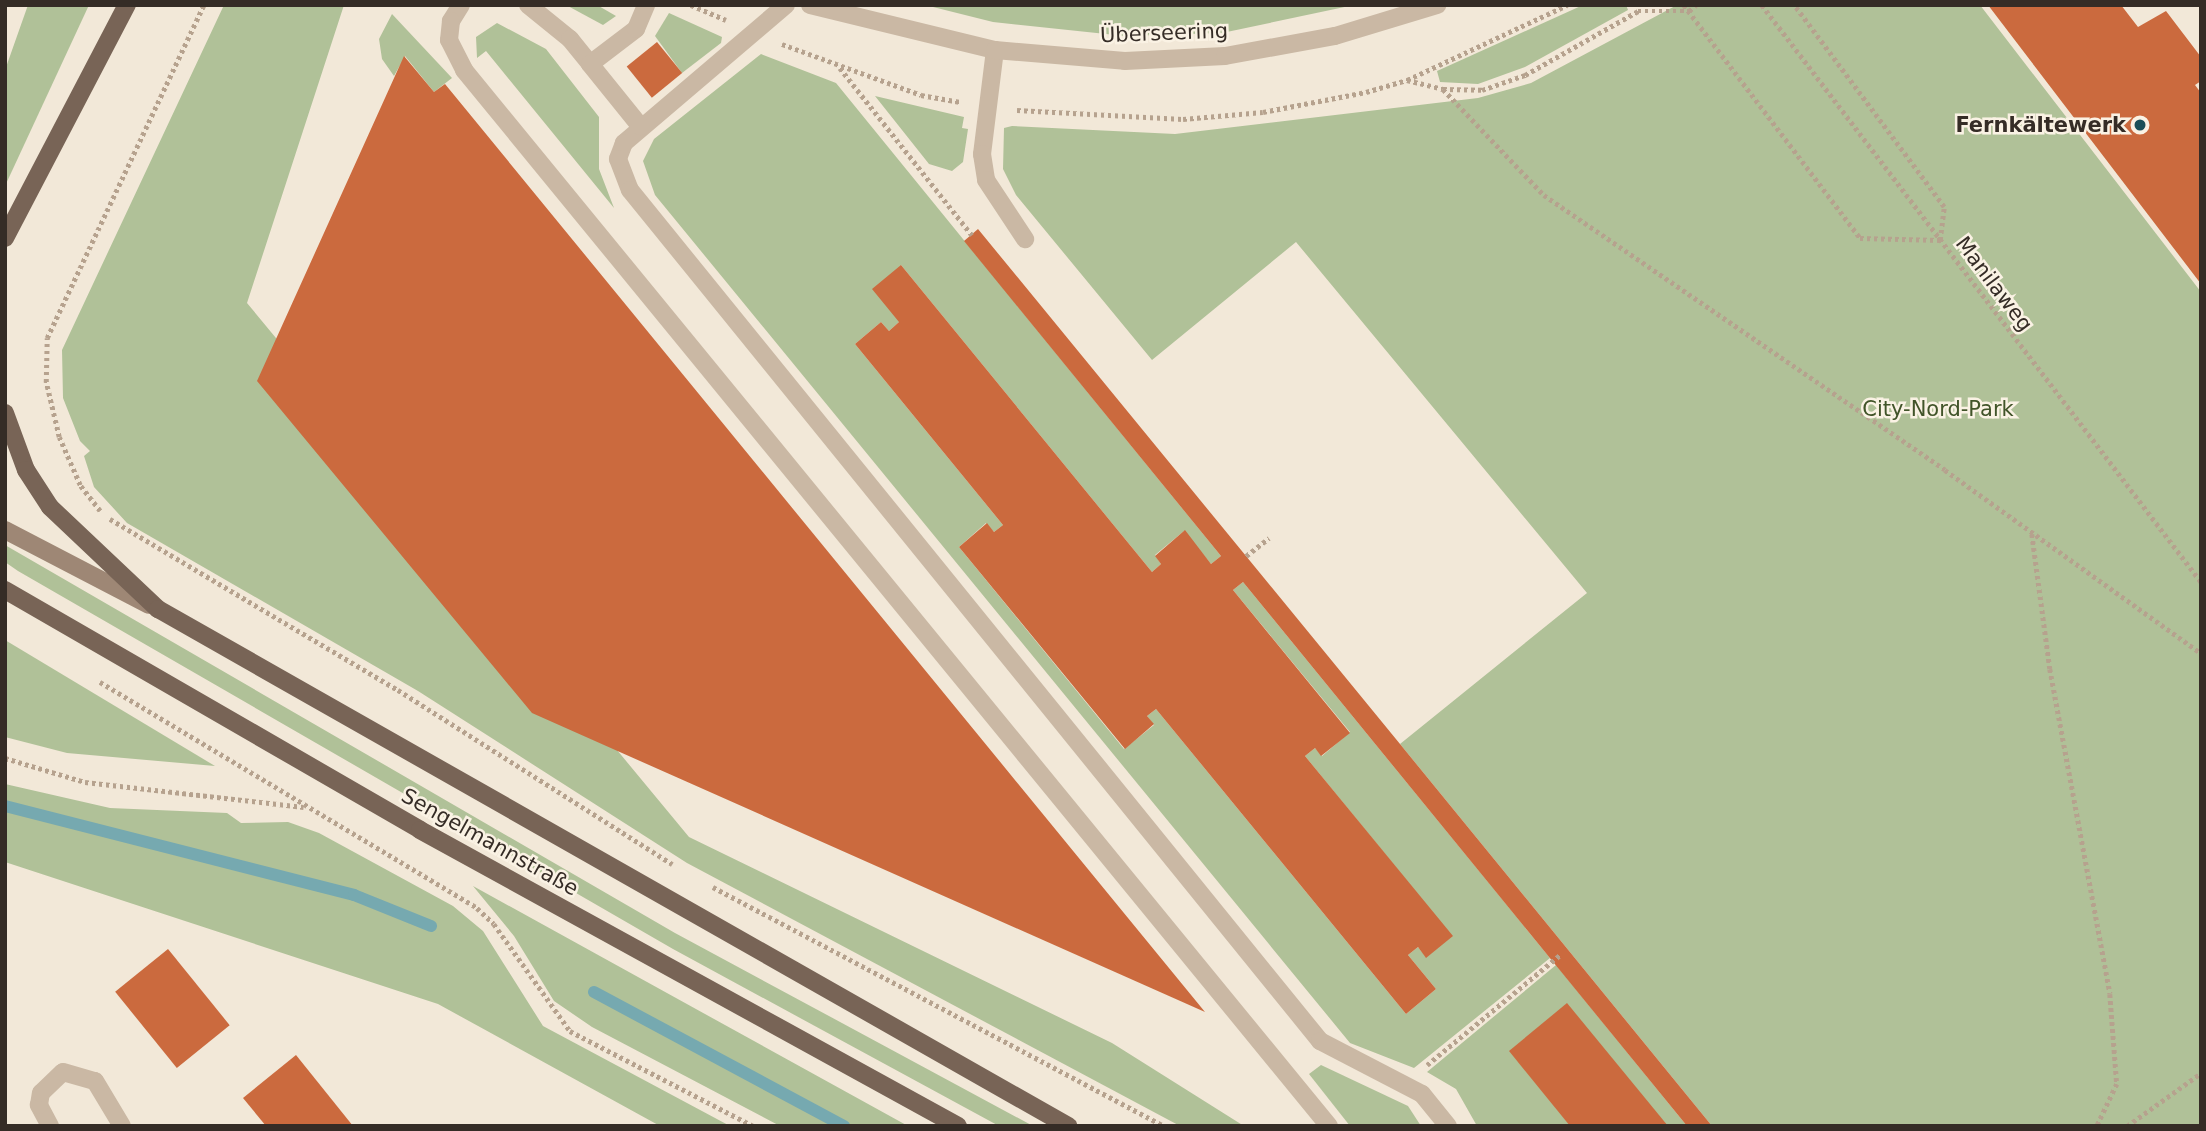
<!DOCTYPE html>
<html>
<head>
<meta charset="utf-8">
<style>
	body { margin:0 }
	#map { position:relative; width:2206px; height:1131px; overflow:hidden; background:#f2e8d8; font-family:"DejaVu Sans",sans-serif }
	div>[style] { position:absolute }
	.green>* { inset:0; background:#b0c198 }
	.stream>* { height:12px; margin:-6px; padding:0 6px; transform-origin:6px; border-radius:6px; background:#76a9b0 }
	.building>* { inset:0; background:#cb6a3e; transform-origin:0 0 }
	.path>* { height:4.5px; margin-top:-2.25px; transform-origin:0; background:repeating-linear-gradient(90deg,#b6a28e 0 3.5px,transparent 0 7px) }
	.service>* { height:18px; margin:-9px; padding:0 9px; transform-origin:9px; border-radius:9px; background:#cab8a4 }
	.tertiary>* { height:18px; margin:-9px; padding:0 9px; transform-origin:9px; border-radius:9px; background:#cab8a4 }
	.secondary>* { height:18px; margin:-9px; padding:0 9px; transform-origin:9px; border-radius:9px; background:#9e8775 }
	.primary>* { height:18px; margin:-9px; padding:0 9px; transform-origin:9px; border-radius:9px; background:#786456 }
	.dots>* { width:19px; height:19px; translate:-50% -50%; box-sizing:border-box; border:4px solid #faf2e4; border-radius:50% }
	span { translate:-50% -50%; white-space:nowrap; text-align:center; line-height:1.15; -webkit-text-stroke:5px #faf2e4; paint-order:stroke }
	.street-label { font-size:21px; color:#352c26 }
	.poi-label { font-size:21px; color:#352c26; font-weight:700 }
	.right { translate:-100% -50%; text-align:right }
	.park-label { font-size:21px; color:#415429 }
	.frame { position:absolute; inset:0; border:7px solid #352c26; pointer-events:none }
</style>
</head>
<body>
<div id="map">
	<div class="green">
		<div style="clip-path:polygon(28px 5px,89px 5px,5px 186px,5px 70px)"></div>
		<div style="clip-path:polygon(224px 5px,344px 5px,247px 303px,689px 837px,1112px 1043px,1244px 1126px,1180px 1126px,687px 863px,418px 691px,127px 523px,94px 487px,84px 456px,90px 451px,80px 441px,63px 398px,62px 350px)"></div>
		<div style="clip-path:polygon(566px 5px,597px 5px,616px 16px,603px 25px)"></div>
		<div style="clip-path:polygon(925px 5px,1354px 5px,1222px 33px,1125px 36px,993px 22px)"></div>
		<div style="clip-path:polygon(1583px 5px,1626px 5px,1628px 10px,1525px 67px,1478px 84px,1440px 82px,1437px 71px)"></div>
		<div style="clip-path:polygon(1677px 5px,1980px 5px,2201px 292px,2201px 1126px,1712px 1126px,1400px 744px,1587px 593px,1296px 242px,1152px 360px,1016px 195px,1003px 169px,1004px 128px,1012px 126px,1175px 134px,1478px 98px,1531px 83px)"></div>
		<div style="clip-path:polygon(669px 13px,722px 37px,721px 43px,682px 73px,655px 36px)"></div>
		<div style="clip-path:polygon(392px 14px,452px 78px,434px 92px,405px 56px,394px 76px,382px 59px,379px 39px)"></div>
		<div style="clip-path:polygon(497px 23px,546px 49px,599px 117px,599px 169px,614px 208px,486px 51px,477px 58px,476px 37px)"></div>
		<div style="clip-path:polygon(761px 54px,836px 83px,1221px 556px,1211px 564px,1184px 531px,1155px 555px,1161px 564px,1152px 572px,901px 265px,899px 322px,889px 331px,881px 322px,855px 344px,1003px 525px,994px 532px,986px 523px,959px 547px,1124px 749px,1154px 725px,1147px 716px,1156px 709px,1406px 1014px,1436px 989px,1408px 955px,1418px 947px,1426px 957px,1452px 936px,1305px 756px,1315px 748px,1322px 756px,1350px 732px,1233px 590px,1243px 582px,1550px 958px,1414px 1068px,1350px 1043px,655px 195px,643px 161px,654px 139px)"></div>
		<div style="clip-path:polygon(875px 96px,964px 117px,962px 128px,968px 129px,963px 162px,952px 171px,929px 164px)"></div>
		<div style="clip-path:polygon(5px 545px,675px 933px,1033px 1126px,999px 1126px,673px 949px,18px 571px,5px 562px)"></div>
		<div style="clip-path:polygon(5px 640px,215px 766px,67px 753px,5px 737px)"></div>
		<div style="clip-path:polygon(5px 784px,110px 808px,227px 813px,241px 823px,288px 822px,319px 833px,453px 906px,483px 931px,543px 1026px,730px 1126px,660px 1126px,438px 1004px,5px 862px)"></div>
		<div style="clip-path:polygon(473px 886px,908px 1126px,780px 1126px,592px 1027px,554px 1001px,514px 936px)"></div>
		<div style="clip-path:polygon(1556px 965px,1687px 1126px,1477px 1126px,1456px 1089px,1427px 1072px)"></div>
		<div style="clip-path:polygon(1321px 1065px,1408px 1106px,1421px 1126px,1350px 1126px,1309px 1074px)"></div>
	</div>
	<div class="stream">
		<div style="left:5px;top:806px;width:360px;rotate:14.3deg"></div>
		<div style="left:354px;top:895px;width:83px;rotate:21.9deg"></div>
		<div style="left:594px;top:992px;width:284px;rotate:28.2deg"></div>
	</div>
	<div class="building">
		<div style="clip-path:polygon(1988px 5px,2121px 5px,2138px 27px,2166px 11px,2201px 57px,2201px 81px,2195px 85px,2201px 93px,2201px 284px)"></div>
		<div style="left:657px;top:42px;width:40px;height:39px;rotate:51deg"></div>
		<div style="clip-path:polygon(404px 56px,434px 92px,445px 84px,1205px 1012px,532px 713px,257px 381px)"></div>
		<div style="clip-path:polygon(978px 229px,1400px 744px,1712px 1126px,1687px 1126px,1243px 582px,1233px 590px,1350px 733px,1321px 756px,1315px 748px,1305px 756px,1453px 936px,1426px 958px,1418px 947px,1408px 955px,1436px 989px,1406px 1014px,1156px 709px,1147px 716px,1154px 724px,1125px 749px,959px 547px,987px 523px,994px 532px,1003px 525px,855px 344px,881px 322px,889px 331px,899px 322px,872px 289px,901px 265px,1152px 572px,1161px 564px,1155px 556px,1185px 530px,1211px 564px,1221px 556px,964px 241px)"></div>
		<div style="left:168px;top:949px;width:98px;height:68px;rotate:51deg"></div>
		<div style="clip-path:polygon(1567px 1003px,1668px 1126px,1570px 1126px,1509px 1051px)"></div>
		<div style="clip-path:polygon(296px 1055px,353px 1126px,266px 1126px,243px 1098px)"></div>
	</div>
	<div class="path">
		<div style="left:691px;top:5px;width:38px;rotate:23deg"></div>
		<div style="left:1684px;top:5px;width:292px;rotate:52.9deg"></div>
		<div style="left:1860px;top:238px;width:80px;rotate:1.4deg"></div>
		<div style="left:1940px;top:240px;width:33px;rotate:-83deg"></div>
		<div style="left:1944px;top:207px;width:252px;rotate:-126.6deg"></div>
		<div style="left:1762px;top:5px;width:725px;rotate:52.73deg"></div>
		<div style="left:782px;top:44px;width:148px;rotate:20.1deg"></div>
		<div style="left:921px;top:95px;width:40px;rotate:10deg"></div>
		<div style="left:840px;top:68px;width:213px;rotate:51.7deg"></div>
		<div style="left:1407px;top:80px;width:37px;rotate:14deg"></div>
		<div style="left:1443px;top:89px;width:39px;rotate:1deg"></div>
		<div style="left:1482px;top:90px;width:46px;rotate:-19.2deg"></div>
		<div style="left:1525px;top:75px;width:130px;rotate:-29.5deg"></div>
		<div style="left:1638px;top:11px;width:51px"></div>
		<div style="left:1689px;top:11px;width:9px;rotate:-41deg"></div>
		<div style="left:1443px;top:89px;width:146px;rotate:46.4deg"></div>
		<div style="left:1544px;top:195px;width:486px;rotate:34.4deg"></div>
		<div style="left:1945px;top:470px;width:315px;rotate:35.6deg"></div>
		<div style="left:1017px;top:110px;width:166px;rotate:3.1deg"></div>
		<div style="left:1183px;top:119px;width:80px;rotate:-5deg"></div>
		<div style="left:1263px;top:112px;width:105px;rotate:-11deg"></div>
		<div style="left:1366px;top:92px;width:43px;rotate:-16.3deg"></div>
		<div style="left:1407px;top:80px;width:177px;rotate:-25.1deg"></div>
		<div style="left:100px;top:511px;width:33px;rotate:-128deg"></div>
		<div style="left:80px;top:485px;width:52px;rotate:-113.6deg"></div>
		<div style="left:59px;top:437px;width:57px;rotate:-103.3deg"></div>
		<div style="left:46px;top:382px;width:44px;rotate:-88.7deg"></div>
		<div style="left:47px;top:338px;width:368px;rotate:-64.8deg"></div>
		<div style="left:110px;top:519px;width:335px;rotate:30.7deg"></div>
		<div style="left:398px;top:690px;width:325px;rotate:32.4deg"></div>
		<div style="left:2032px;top:534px;width:136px;rotate:82.4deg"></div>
		<div style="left:2050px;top:669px;width:330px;rotate:79.5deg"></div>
		<div style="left:2110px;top:994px;width:90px;rotate:85.6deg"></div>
		<div style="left:2117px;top:1084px;width:47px;rotate:115.5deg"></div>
		<div style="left:1246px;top:556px;width:29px;rotate:-38deg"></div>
		<div style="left:100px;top:682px;width:440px;rotate:30.9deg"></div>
		<div style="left:477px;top:908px;width:23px;rotate:43deg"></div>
		<div style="left:494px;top:924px;width:131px;rotate:54.6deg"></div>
		<div style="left:570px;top:1031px;width:206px;rotate:27.4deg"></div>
		<div style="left:5px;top:758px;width:84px;rotate:16.7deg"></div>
		<div style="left:85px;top:782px;width:220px;rotate:6.5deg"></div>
		<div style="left:713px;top:887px;width:510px;rotate:27.92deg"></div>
		<div style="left:1427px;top:1065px;width:174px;rotate:-39.6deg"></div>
		<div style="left:2127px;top:1126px;width:91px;rotate:-35.6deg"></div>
	</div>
	<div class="service">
		<div style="left:461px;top:5px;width:19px;rotate:122deg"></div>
		<div style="left:451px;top:21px;width:19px;rotate:96deg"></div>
		<div style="left:449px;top:40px;width:34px;rotate:63deg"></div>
		<div style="left:464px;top:70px;width:1365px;rotate:50.68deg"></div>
		<div style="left:528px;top:5px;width:54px;rotate:39deg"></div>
		<div style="left:570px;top:39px;width:32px;rotate:51deg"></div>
		<div style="left:590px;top:64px;width:58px;rotate:-37.3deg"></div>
		<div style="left:636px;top:29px;width:26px;rotate:-67deg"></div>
		<div style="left:786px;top:5px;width:213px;rotate:139.6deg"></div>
		<div style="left:624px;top:143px;width:17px;rotate:111deg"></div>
		<div style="left:618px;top:159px;width:33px;rotate:69deg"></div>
		<div style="left:630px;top:190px;width:1096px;rotate:50.96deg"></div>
		<div style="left:1320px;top:1041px;width:115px;rotate:27.5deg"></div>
		<div style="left:1422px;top:1094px;width:41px;rotate:50.9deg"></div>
		<div style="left:995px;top:50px;width:105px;rotate:97.1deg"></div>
		<div style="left:982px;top:154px;width:26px;rotate:81deg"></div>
		<div style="left:986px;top:180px;width:71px;rotate:56.5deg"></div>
		<div style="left:590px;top:64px;width:80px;rotate:51.1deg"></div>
		<div style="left:50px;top:1126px;width:24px;rotate:-118deg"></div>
		<div style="left:39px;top:1105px;width:12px;rotate:-81deg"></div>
		<div style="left:41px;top:1093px;width:30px;rotate:-44deg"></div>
		<div style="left:63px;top:1072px;width:33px;rotate:16deg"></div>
		<div style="left:95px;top:1081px;width:52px;rotate:59deg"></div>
	</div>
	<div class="tertiary">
		<div style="left:810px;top:5px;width:190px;rotate:13.7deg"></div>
		<div style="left:995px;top:50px;width:130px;rotate:4.8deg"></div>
		<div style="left:1125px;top:61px;width:100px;rotate:-2.9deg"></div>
		<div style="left:1225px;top:56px;width:112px;rotate:-10.3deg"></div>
		<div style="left:1335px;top:36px;width:107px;rotate:-16.9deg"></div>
	</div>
	<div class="secondary">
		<div style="left:5px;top:530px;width:162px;rotate:27.5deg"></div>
	</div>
	<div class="primary">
		<div style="left:5px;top:238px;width:263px;rotate:-62.4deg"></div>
		<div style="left:5px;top:413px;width:61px;rotate:69.8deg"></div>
		<div style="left:26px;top:470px;width:44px;rotate:57deg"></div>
		<div style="left:50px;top:507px;width:149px;rotate:43.4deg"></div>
		<div style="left:158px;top:609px;width:1047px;rotate:29.6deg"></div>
		<div style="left:5px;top:590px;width:479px;rotate:30deg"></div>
		<div style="left:420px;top:830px;width:614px;rotate:28.82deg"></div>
	</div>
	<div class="dots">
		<div style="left:2140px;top:125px;background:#1a4f58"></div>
	</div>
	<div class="street-label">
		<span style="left:1164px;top:33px;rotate:-2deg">Überseering</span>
		<span style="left:1994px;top:284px;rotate:53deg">Manilaweg</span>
		<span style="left:490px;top:842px;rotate:29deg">Sengelmannstraße</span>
	</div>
	<div class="poi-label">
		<span class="right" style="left:2126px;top:125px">Fernkältewerk</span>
	</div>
	<div class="park-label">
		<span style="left:1938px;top:409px">City-Nord-Park</span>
	</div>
	<div class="frame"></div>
</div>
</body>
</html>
